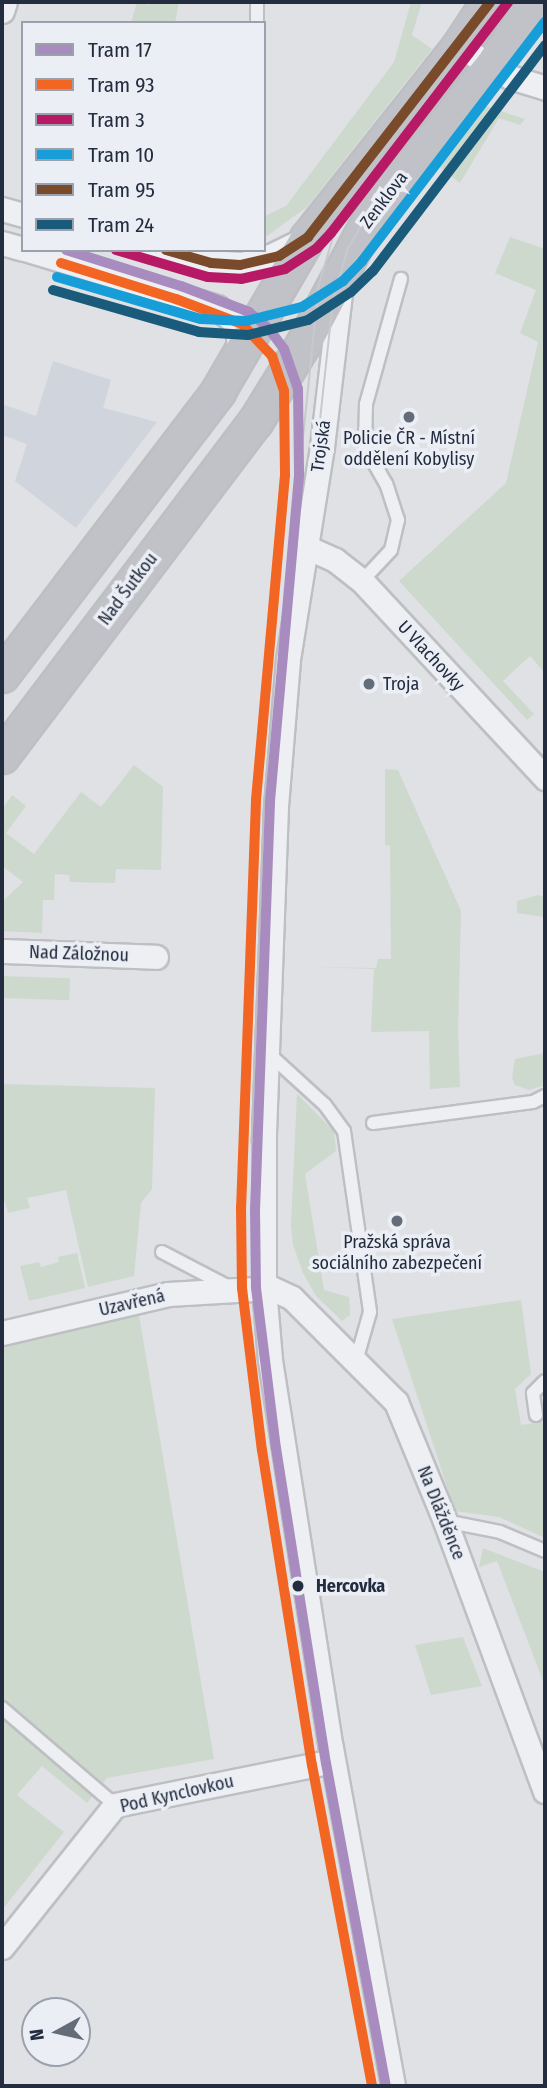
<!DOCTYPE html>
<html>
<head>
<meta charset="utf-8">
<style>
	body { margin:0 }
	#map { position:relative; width:547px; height:2088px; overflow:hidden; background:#dfe1e5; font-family:"Fira Sans Condensed",sans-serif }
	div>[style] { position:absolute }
	.built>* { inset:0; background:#d0d4dc }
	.green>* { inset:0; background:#ced9ce; transform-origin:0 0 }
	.roads { filter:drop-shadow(2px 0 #bdbfc3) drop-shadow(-2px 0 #bdbfc3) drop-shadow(0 2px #bdbfc3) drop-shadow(0 -2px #bdbfc3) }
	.service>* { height:12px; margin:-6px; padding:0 6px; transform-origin:6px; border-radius:6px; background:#eeeff2 }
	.minor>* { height:23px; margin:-11.5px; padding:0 11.5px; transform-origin:11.5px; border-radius:11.5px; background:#eeeff2 }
	.secondary>* { height:33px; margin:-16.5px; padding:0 16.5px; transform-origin:16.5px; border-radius:16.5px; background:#c0c2c8 }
	.tram>* { height:2px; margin:-1px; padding:0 1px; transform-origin:1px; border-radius:1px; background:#c7c9cd }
	.tram-1>* { height:10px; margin:-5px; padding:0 5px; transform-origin:5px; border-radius:5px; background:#a88cbf }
	.tram-2>* { height:10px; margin:-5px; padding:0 5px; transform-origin:5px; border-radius:5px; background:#f26522 }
	.tram-3>* { height:10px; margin:-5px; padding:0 5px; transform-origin:5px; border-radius:5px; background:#b71965 }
	.tram-4>* { height:10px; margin:-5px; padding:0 5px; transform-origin:5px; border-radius:5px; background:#179ed8 }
	.tram-5>* { height:10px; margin:-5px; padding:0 5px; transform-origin:5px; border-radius:5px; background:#7a4b2a }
	.tram-6>* { height:10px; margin:-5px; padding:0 5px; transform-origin:5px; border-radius:5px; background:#1a5a7b }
	.dots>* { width:19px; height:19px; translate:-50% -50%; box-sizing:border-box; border:4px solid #ebeff5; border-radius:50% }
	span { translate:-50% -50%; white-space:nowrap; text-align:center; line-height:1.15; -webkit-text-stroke:7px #ebeff5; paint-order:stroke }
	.street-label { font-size:18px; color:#242d3f }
	.poi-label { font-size:18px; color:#242d3f }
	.left { translate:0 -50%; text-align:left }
	.stop-label { font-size:18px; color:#242d3f; font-weight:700 }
	.frame { position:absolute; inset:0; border:4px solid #242d3f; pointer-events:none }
	.legend { position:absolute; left:21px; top:21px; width:245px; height:231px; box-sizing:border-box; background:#ebeff5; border:2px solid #9ba1ac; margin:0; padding:9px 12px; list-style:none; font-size:21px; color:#242d3f }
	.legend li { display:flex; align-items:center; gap:14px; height:35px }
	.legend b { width:35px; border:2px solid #9ba1ac }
	.north { position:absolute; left:21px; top:1997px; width:70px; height:70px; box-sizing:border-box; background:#ebeff5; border:2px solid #9ba1ac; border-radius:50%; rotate:262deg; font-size:19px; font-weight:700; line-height:28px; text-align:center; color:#242d3f }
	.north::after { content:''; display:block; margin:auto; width:24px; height:32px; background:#656c79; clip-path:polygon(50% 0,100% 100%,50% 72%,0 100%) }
</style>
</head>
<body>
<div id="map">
	<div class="built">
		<div style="clip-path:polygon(53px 361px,111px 380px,103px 408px,157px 422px,76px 528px,15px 481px,27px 444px,2px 435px,2px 404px,36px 416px)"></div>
	</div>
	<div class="green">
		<div style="clip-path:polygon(137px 2px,150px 5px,151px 2px,179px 2px,175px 23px,131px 23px)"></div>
		<div style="clip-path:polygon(411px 2px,422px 2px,412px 35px,432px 49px,307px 207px,264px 238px,265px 216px,286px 206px,394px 62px)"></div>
		<div style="clip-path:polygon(479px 104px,525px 119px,520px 125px,499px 118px,460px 183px,438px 166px)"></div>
		<div style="clip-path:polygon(510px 237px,545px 249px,545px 673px,530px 656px,503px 681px,534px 714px,527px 720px,399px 581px,506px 483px,538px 342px,520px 333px,536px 290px,495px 273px)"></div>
		<div style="clip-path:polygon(134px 765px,163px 787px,161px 870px,116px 869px,115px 883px,70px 882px,69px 875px,55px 874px,54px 900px,43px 900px,42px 933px,2px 931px,2px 902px,23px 882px,2px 866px,2px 809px,12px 795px,26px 806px,6px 833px,34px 854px,81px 792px,101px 807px)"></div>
		<div style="clip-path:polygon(385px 769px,398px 770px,461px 911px,458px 1031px,460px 1087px,430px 1089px,429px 1031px,371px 1032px,374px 969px,314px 967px,376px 968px,378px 959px,391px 959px,390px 846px,385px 845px)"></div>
		<div style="clip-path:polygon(538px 895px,545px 897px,545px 917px,517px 913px,517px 901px)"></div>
		<div style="left:2px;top:976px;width:68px;height:22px;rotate:2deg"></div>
		<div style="clip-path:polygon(545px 1053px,545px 1085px,529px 1090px,515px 1085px,512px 1078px,515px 1059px)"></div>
		<div style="clip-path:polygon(2px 1084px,155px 1088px,152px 1189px,141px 1203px,134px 1276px,88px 1287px,66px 1190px,27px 1198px,30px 1208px,8px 1213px,5px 1201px,2px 1202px)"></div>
		<div style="clip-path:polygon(297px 1094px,334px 1131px,336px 1151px,305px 1174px,324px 1290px,349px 1297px,350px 1315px,342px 1321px,316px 1296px,303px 1273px,293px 1245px,291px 1225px)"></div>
		<div style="clip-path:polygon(77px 1253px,85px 1288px,29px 1301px,20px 1266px,39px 1262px,41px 1267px,59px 1262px,58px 1257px)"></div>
		<div style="clip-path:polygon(521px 1300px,531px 1374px,515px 1389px,521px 1425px,542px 1422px,545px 1409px,545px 1538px,499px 1517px,455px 1511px,392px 1319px)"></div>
		<div style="clip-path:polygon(139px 1315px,214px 1759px,107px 1778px,87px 1803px,42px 1766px,17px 1795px,64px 1832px,2px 1910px,2px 1345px)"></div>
		<div style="clip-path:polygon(483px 1548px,545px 1572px,545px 1686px,497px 1561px,479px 1567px)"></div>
		<div style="clip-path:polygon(463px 1637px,482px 1686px,431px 1695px,415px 1645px)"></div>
	</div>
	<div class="roads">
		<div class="service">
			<div style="left:257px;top:23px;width:21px;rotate:-90deg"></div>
			<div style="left:362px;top:581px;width:42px;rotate:-46.9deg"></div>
			<div style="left:391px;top:550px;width:31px;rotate:-77deg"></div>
			<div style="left:398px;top:520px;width:38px;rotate:-108deg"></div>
			<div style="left:386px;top:484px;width:43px;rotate:-119.6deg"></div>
			<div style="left:365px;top:447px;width:43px;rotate:-88.7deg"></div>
			<div style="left:366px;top:404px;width:130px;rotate:-74.4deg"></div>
			<div style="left:268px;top:1053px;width:77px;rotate:42.4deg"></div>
			<div style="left:325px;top:1105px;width:32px;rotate:54deg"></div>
			<div style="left:344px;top:1131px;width:183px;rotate:81.8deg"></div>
			<div style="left:370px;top:1312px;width:51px;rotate:105.9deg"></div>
			<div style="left:373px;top:1123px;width:161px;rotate:-7.5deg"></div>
			<div style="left:533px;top:1102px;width:13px;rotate:-27deg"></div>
			<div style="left:162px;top:1252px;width:78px;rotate:27.6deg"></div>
			<div style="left:536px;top:1415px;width:22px;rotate:-98deg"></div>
			<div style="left:533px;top:1393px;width:17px;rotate:-45deg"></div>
			<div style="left:445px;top:1521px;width:56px;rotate:11.3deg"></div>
			<div style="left:500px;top:1532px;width:49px;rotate:22.9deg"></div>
			<div style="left:2px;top:1708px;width:149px;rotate:40.6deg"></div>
		</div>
		<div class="minor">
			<div style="left:2px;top:11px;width:9px;rotate:-72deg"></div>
			<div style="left:459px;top:46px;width:60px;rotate:31.3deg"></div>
			<div style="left:510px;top:77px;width:37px;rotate:17deg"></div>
			<div style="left:2px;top:209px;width:22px;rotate:16deg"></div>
			<div style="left:2px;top:243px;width:22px;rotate:16deg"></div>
			<div style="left:28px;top:250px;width:197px;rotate:16.8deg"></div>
			<div style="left:217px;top:307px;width:20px;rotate:41deg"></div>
			<div style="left:232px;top:320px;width:13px;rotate:61deg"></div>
			<div style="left:238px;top:331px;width:25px;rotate:88deg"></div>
			<div style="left:149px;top:250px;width:41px;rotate:15.4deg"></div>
			<div style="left:189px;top:261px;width:53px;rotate:3.2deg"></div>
			<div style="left:242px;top:264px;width:29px;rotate:-16deg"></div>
			<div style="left:270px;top:256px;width:41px;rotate:-25.9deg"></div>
			<div style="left:341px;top:285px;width:163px;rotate:96.7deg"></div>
			<div style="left:322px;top:447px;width:216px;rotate:99.1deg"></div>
			<div style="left:288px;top:660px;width:146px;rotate:94.7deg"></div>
			<div style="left:276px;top:806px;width:335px;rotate:92.1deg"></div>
			<div style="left:264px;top:1141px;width:147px;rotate:90deg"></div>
			<div style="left:264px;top:1288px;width:72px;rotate:85.2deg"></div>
			<div style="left:270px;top:1360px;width:393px;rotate:81.1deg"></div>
			<div style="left:331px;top:1748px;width:344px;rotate:79.6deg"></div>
			<div style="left:306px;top:547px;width:32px;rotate:24deg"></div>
			<div style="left:335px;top:560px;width:34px;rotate:38deg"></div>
			<div style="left:362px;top:581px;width:269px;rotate:47.1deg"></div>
			<div style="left:2px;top:951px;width:154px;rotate:2.2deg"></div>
			<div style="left:2px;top:1333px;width:171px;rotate:-13.2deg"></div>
			<div style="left:168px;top:1294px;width:103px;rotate:-3.3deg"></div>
			<div style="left:271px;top:1288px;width:23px;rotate:25deg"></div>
			<div style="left:292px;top:1298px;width:147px;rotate:45deg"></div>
			<div style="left:396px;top:1402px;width:129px;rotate:67.6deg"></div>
			<div style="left:445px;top:1521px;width:288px;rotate:69.7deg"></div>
			<div style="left:2px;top:1947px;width:181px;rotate:-51.5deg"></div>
			<div style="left:115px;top:1805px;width:222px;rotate:-11.4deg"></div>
		</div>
		<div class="secondary">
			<div style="left:2px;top:675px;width:357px;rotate:-52.7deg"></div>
			<div style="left:218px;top:391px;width:177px;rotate:-59.8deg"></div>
			<div style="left:307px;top:238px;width:245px;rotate:-51.6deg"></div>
			<div style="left:459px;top:46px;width:53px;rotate:-56.6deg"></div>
			<div style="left:2px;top:756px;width:419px;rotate:-52.9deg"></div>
			<div style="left:255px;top:422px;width:92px;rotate:-58.4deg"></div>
			<div style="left:303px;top:344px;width:147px;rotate:-62deg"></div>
			<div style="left:372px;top:214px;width:191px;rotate:-51.2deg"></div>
			<div style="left:492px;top:65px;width:76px;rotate:-55.7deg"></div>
		</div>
	</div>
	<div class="tram">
		<div style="left:318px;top:438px;width:139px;rotate:-83.8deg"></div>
		<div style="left:333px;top:300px;width:54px;rotate:-73.9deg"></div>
		<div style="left:348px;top:248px;width:63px;rotate:-59.3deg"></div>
		<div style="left:299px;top:476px;width:193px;rotate:-84.1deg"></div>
		<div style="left:319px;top:284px;width:52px;rotate:-73.3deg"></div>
		<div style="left:334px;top:234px;width:28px;rotate:-60deg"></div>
	</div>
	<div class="tram-1">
		<div style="left:66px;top:250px;width:121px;rotate:17.4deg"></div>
		<div style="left:181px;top:286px;width:73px;rotate:20.9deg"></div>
		<div style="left:249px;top:312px;width:26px;rotate:40deg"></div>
		<div style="left:269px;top:329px;width:25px;rotate:53deg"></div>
		<div style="left:284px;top:349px;width:42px;rotate:70.7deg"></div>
		<div style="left:298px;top:389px;width:87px;rotate:89.3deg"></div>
		<div style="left:299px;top:476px;width:327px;rotate:95.1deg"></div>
		<div style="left:270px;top:802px;width:406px;rotate:92.1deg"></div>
		<div style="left:255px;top:1208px;width:80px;rotate:89.3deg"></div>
		<div style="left:256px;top:1288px;width:161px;rotate:82.9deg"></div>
		<div style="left:276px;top:1448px;width:319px;rotate:81deg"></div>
		<div style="left:326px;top:1763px;width:329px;rotate:79.5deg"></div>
	</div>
	<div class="tram-2">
		<div style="left:61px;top:263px;width:121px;rotate:17.4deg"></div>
		<div style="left:176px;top:299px;width:71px;rotate:20.7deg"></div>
		<div style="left:242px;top:324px;width:44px;rotate:46.8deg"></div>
		<div style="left:272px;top:356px;width:37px;rotate:71deg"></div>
		<div style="left:284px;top:391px;width:84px;rotate:89.3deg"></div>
		<div style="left:285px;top:475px;width:327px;rotate:95.1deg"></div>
		<div style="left:256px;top:801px;width:406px;rotate:92.1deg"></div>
		<div style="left:241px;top:1207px;width:81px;rotate:89.3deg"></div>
		<div style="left:242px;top:1288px;width:163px;rotate:83deg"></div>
		<div style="left:262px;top:1450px;width:319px;rotate:81deg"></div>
		<div style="left:312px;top:1765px;width:327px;rotate:79.4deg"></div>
	</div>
	<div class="tram-3">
		<div style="left:116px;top:250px;width:96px;rotate:16.4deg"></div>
		<div style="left:208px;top:277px;width:33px;rotate:3deg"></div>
		<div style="left:241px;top:279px;width:45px;rotate:-12.8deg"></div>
		<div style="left:285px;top:269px;width:38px;rotate:-33deg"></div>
		<div style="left:317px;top:248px;width:21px;rotate:-47deg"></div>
		<div style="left:331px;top:233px;width:291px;rotate:-52.5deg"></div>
	</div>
	<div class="tram-4">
		<div style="left:57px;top:277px;width:150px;rotate:16.3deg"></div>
		<div style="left:201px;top:319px;width:45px;rotate:2.5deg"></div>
		<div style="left:246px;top:321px;width:58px;rotate:-14deg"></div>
		<div style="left:302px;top:307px;width:49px;rotate:-32.4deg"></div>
		<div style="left:343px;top:281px;width:28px;rotate:-46deg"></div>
		<div style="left:362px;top:261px;width:301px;rotate:-52.6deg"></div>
	</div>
	<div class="tram-5">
		<div style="left:166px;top:250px;width:47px;rotate:16.1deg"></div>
		<div style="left:211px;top:263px;width:29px;rotate:4deg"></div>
		<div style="left:240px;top:265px;width:40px;rotate:-13deg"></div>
		<div style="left:279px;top:256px;width:35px;rotate:-33deg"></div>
		<div style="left:308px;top:237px;width:297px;rotate:-52.2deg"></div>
	</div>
	<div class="tram-6">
		<div style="left:53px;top:290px;width:152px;rotate:16deg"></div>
		<div style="left:199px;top:332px;width:49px;rotate:3.5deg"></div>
		<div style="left:248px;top:335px;width:62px;rotate:-14deg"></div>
		<div style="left:308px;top:320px;width:51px;rotate:-33.1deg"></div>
		<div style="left:351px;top:292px;width:30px;rotate:-44deg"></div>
		<div style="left:373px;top:271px;width:284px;rotate:-52.7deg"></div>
	</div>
	<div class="dots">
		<div style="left:409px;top:417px;background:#656c79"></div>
		<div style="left:369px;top:684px;background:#656c79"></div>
		<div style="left:397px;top:1221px;background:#656c79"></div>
		<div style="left:298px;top:1586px;background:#242d3f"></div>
	</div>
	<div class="street-label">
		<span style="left:384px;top:200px;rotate:-53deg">Zenklova</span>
		<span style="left:321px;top:446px;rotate:-82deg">Trojská</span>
		<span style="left:128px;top:589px;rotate:-53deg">Nad Šutkou</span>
		<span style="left:431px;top:656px;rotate:47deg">U Vlachovky</span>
		<span style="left:79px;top:954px;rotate:2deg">Nad Záložnou</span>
		<span style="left:132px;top:1303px;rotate:-13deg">Uzavřená</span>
		<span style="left:441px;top:1513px;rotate:68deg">Na Dlážděnce</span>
		<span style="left:177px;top:1794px;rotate:-13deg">Pod Kynclovkou</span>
	</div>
	<div class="poi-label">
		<span style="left:409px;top:449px">Policie ČR - Místní<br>oddělení Kobylisy</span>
		<span class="left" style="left:383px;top:684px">Troja</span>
		<span style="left:397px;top:1253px">Pražská správa<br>sociálního zabezpečení</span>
	</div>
	<div class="stop-label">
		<span class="left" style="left:316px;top:1586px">Hercovka</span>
	</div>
	<div class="frame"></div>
	<ul class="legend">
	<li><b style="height:9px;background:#a88cbf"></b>Tram 17</li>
	<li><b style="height:9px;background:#f26522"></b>Tram 93</li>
	<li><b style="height:9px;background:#b71965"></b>Tram 3</li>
	<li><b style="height:9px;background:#179ed8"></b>Tram 10</li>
	<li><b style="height:9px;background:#7a4b2a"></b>Tram 95</li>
	<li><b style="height:9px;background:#1a5a7b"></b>Tram 24</li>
	</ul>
	<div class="north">N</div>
</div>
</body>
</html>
